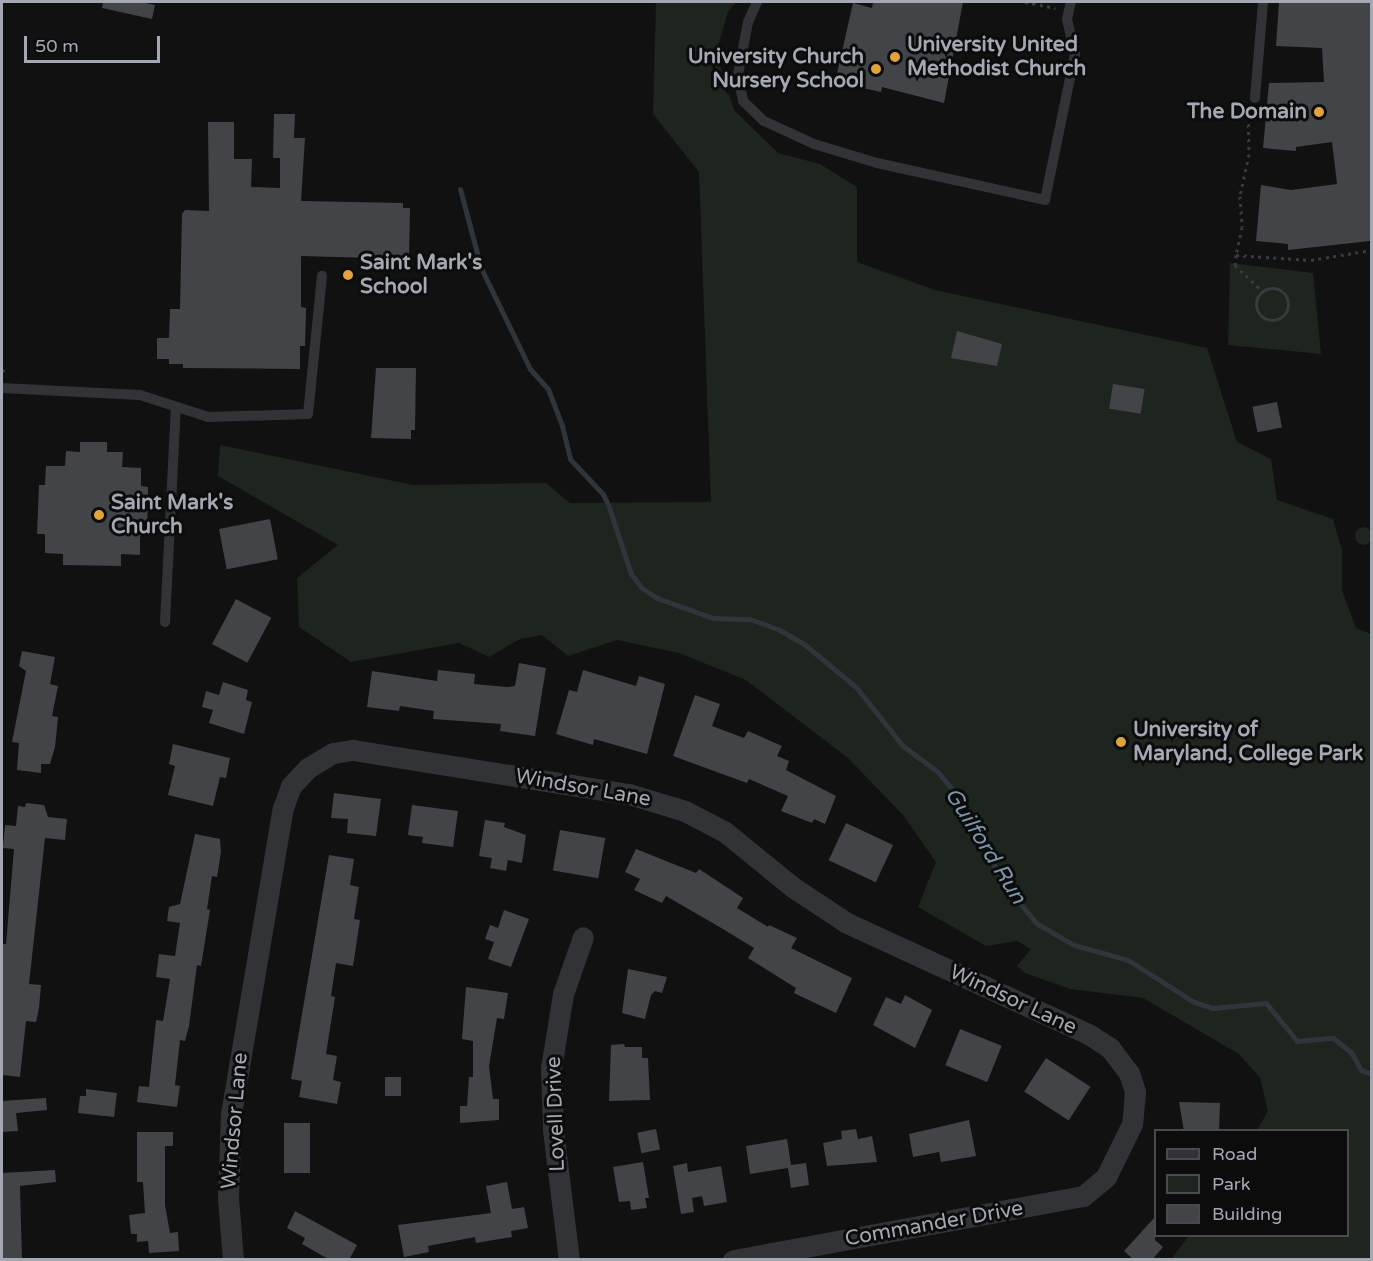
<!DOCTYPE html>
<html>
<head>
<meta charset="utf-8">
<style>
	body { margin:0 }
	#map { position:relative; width:1373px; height:1261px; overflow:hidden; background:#111112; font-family:"Varela Round",sans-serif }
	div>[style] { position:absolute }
	.green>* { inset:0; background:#1e241e }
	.round { border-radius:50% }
	.stream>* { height:5px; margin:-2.5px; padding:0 2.5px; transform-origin:2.5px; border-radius:2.5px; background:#2e363b }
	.building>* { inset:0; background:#424448; transform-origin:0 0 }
	.path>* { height:3px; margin-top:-1.5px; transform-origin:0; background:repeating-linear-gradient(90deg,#383a3e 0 3px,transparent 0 7.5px) }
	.path>.ring { margin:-1.5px; padding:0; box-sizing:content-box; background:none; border:3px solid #383a3e; border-radius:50% }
	.lane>* { height:10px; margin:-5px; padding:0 5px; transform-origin:5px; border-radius:5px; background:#323337 }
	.street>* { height:21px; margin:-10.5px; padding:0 10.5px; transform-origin:10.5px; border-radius:10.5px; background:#323337 }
	.dots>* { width:16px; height:16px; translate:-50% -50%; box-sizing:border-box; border:3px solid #0c0c0d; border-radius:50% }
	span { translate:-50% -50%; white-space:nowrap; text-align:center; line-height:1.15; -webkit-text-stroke:6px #0c0c0d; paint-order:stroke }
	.poi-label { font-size:21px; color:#a3a8b2; font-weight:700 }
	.left { translate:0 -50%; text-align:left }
	.right { translate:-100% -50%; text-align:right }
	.street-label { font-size:21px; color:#a3a8b2 }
	.water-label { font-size:22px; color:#7d96aa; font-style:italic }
	.frame { position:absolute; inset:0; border:3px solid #a3a8b2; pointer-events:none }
	.legend { position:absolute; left:1154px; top:1129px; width:195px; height:108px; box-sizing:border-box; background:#0c0c0d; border:2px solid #484a4f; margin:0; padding:8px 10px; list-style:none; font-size:18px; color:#a3a8b2 }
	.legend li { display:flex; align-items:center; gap:12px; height:30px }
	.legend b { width:30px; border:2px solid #484a4f }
	.scale { position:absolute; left:24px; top:36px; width:136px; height:27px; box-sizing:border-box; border:3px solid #a3a8b2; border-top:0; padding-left:8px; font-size:18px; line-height:21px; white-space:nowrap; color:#a3a8b2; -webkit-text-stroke:4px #0c0c0d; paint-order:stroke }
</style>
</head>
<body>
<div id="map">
	<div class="green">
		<div style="clip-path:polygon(656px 2px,736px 2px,728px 12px,716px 53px,734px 110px,778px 153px,820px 164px,857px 187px,857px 262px,935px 290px,1207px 348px,1237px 442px,1271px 459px,1277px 500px,1333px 519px,1342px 550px,1342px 590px,1356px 628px,1371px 634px,1371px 1259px,1171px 1259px,1189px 1236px,1348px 1236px,1348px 1130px,1257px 1130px,1268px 1111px,1260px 1078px,1239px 1054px,1143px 998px,1070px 989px,1025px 973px,1017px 966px,1031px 949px,1017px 941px,986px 946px,918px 907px,936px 862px,903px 815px,848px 758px,746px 680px,679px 653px,617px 640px,568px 656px,542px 635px,520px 639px,489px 657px,459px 643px,351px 662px,299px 627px,297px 578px,338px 545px,218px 476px,220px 445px,413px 485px,546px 483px,570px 503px,711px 502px,699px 172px,653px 114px)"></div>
		<div style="clip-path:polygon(1230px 263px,1313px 273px,1321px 354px,1228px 345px)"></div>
		<div class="round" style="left:1355px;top:527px;width:18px;height:18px"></div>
	</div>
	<div class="stream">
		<div style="left:460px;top:189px;width:82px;rotate:75.1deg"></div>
		<div style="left:481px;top:268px;width:112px;rotate:64.1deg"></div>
		<div style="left:530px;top:369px;width:27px;rotate:48deg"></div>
		<div style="left:548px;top:389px;width:40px;rotate:69deg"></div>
		<div style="left:562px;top:426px;width:34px;rotate:76deg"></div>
		<div style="left:570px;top:459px;width:48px;rotate:46.7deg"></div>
		<div style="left:603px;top:494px;width:14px;rotate:65deg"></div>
		<div style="left:609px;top:507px;width:71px;rotate:71.8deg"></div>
		<div style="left:631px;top:574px;width:18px;rotate:52deg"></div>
		<div style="left:642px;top:588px;width:18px;rotate:34deg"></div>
		<div style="left:657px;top:598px;width:59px;rotate:19.7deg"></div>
		<div style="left:713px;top:618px;width:37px;rotate:2deg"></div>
		<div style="left:750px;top:619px;width:30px;rotate:20deg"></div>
		<div style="left:778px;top:629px;width:30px;rotate:30deg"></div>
		<div style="left:804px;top:644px;width:67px;rotate:39.6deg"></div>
		<div style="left:856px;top:687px;width:75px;rotate:51.5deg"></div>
		<div style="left:903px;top:746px;width:44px;rotate:36.6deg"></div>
		<div style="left:938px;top:772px;width:28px;rotate:51deg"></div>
		<div style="left:956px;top:794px;width:100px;rotate:61.9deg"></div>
		<div style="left:1003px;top:882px;width:53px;rotate:51.2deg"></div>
		<div style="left:1036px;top:923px;width:44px;rotate:30.1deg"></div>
		<div style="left:1074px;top:945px;width:56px;rotate:15.5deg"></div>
		<div style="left:1128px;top:960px;width:78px;rotate:32.5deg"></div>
		<div style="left:1194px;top:1002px;width:20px;rotate:18deg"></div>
		<div style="left:1213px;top:1008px;width:53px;rotate:-5.4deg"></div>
		<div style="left:1266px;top:1003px;width:49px;rotate:50.8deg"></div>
		<div style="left:1297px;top:1041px;width:36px;rotate:-5deg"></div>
		<div style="left:1333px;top:1038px;width:23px;rotate:38deg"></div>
		<div style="left:1351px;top:1052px;width:21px;rotate:61deg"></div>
		<div style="left:1361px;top:1070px;width:12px;rotate:20deg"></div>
	</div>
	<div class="building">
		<div style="clip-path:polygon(103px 2px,141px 2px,155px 5px,152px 19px,102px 8px)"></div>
		<div style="clip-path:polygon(873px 2px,963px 2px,944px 103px,882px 87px,881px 92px,835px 82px,853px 3px,872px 8px)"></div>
		<div style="clip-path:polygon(1279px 2px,1371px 2px,1370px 241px,1288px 250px,1288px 244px,1256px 241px,1261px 185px,1291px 190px,1337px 184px,1332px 142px,1296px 147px,1296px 151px,1263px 148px,1269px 83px,1324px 82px,1322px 48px,1276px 46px)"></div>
		<div style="clip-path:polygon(274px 114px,295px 114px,294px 138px,305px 138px,301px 201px,403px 203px,403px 208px,410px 208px,409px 259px,301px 256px,301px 307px,306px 308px,305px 346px,300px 346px,300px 369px,183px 368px,183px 364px,169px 364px,169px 359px,157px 359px,157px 338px,169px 338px,170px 309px,180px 309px,182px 214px,185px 210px,209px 211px,208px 122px,234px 122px,234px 159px,252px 159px,251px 187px,280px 188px,280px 158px,273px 158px)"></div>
		<div style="clip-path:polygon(957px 331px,1002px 344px,997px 366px,951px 358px)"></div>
		<div style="clip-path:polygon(376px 368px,416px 368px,415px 430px,411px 430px,411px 439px,371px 438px)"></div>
		<div style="left:1113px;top:384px;width:32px;height:25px;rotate:9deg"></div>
		<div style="left:1277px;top:402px;width:26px;height:25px;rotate:79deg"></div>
		<div style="clip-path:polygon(80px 442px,107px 442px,107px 452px,123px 452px,122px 467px,141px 468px,141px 486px,148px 487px,147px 536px,140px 536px,140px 555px,121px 554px,121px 566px,63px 565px,63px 554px,45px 553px,45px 534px,37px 534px,39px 485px,45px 485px,46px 466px,65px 466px,66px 451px,80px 452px)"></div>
		<div style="left:270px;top:519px;width:41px;height:52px;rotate:79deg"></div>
		<div style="left:236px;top:599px;width:40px;height:51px;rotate:28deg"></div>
		<div style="clip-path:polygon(22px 651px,55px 657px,50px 684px,58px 686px,52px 716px,58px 717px,55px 747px,50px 764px,41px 764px,41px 773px,17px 770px,19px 743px,12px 742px,26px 671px,19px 666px)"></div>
		<div style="clip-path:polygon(519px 663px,546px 668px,535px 736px,500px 731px,501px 724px,433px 719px,434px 711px,400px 706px,399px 711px,367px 707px,372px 671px,437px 681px,438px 670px,475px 674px,474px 684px,507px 687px,515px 686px)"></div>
		<div style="clip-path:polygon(583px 670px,636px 686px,639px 676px,665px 684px,647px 754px,594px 739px,593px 745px,556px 734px,569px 690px,577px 692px)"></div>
		<div style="clip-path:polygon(223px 682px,248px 690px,246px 700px,252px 702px,244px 734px,209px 723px,213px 710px,202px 707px,206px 691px,219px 695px)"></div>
		<div style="clip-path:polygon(695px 695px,720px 704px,712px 726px,744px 738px,748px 731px,782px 746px,777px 756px,789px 761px,786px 770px,836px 796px,825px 824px,814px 819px,812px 823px,781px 811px,788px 796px,749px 779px,747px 783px,673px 756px)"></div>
		<div style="clip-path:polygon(173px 744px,230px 758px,226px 778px,220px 777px,213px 806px,168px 795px,175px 766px,169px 764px)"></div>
		<div style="clip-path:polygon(334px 793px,381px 799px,376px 836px,347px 833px,348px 819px,331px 818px)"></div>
		<div style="clip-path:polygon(26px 803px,44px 805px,48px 817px,67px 819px,65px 840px,45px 838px,29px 984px,41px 985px,39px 1008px,36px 1022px,26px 1021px,20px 1077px,2px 1075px,2px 944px,6px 944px,14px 849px,3px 848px,5px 825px,16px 826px,18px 806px,25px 807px)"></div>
		<div style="clip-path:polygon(412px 805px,458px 811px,453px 847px,422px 843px,423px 837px,408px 835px)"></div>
		<div style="clip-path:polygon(485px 820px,505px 823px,504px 827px,526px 835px,522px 863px,508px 860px,506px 871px,490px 868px,492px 858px,479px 856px)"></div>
		<div style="left:846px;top:823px;width:52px;height:41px;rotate:25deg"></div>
		<div style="left:560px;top:830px;width:46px;height:41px;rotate:10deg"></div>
		<div style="clip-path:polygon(195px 834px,220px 839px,221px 852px,217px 877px,212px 876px,207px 909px,210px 910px,201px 966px,197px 965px,189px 1026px,185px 1041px,180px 1040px,175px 1085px,180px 1086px,177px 1107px,137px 1102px,139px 1086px,149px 1087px,156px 1020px,163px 1021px,170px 979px,156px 977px,159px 954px,175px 956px,180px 923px,167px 921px,169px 907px,180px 904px)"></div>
		<div style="clip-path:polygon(636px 849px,696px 873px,699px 869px,743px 898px,737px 908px,768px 927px,769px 925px,797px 938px,791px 948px,852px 978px,836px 1013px,794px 993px,796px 988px,748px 958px,754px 948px,723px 929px,666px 896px,662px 903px,634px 890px,640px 879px,625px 872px)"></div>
		<div style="clip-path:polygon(329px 855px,354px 859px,350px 885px,359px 887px,354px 919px,360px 920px,353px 966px,336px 963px,331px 996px,335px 997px,326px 1054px,337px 1056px,333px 1080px,341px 1082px,337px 1104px,299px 1097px,302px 1081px,291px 1079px)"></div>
		<div style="clip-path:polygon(504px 910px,529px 919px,511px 967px,488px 959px,494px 942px,485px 939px,490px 925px,498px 928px)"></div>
		<div style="clip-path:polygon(628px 969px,667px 977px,662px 993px,655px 991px,651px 995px,645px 1019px,622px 1013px)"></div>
		<div style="clip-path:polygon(466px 987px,508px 993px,504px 1019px,497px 1018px,489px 1066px,493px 1099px,499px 1099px,499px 1120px,460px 1123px,460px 1106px,467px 1106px,469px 1077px,473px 1077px,473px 1041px,462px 1039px)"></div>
		<div style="clip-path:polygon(905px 995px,932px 1010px,915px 1048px,873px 1025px,886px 997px,901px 1004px)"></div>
		<div style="left:960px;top:1029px;width:45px;height:39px;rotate:22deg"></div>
		<div style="clip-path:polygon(624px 1044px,625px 1047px,642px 1047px,642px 1058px,648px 1058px,650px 1100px,609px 1101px,611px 1045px)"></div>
		<div style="left:1046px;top:1058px;width:53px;height:40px;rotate:33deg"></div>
		<div style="left:385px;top:1077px;width:16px;height:19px"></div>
		<div style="clip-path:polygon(86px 1089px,117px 1093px,114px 1117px,78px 1113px,80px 1096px,86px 1096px)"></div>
		<div style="clip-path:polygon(46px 1098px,47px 1110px,16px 1113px,18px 1131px,2px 1132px,2px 1101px)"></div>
		<div style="clip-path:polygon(1179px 1102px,1220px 1103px,1219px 1131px,1184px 1131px)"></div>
		<div style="clip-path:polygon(969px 1120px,976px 1156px,941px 1162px,939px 1152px,913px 1157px,909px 1134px)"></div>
		<div style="left:284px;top:1123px;width:26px;height:50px"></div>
		<div style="left:656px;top:1129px;width:21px;height:19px;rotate:79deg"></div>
		<div style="clip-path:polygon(856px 1129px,858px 1139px,872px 1136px,877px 1162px,827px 1166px,823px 1143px,842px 1139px,841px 1131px)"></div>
		<div style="clip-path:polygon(137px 1132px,173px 1132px,173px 1146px,165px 1146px,165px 1205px,170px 1233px,178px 1232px,179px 1251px,149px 1253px,148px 1241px,137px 1242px,137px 1234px,131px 1234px,129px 1215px,145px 1213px,143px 1182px,137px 1182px)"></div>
		<div style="clip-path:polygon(787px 1139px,791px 1165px,806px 1163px,809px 1185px,791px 1188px,788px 1168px,750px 1174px,746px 1146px)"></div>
		<div style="clip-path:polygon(643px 1162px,649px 1198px,645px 1198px,647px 1208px,631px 1210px,630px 1201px,619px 1202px,613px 1167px)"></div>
		<div style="clip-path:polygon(687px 1163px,688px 1172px,721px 1166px,727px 1202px,704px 1206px,702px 1196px,692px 1198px,694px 1212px,681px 1214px,673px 1166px)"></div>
		<div style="clip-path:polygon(55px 1170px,56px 1182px,20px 1186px,22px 1260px,2px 1260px,2px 1173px)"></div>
		<div style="clip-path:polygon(507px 1182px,512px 1209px,524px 1207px,528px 1228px,511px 1231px,512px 1237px,476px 1243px,475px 1237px,428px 1246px,429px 1252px,404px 1257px,398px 1225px,491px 1213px,486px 1186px)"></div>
		<div style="clip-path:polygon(295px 1211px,357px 1245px,349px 1260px,330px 1260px,302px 1244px,305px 1238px,287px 1228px)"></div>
		<div style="clip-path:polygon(1155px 1217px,1155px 1240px,1163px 1247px,1152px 1260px,1134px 1260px,1124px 1251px)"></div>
	</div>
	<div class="path">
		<div style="left:1025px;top:2px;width:31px;rotate:11deg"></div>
		<div style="left:1248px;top:109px;width:45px;rotate:88.7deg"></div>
		<div style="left:1249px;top:154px;width:43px;rotate:102.1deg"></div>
		<div style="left:1240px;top:196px;width:31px;rotate:86deg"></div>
		<div style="left:1242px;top:227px;width:29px;rotate:102deg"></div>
		<div style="left:1236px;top:255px;width:75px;rotate:3.8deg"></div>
		<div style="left:1311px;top:260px;width:62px;rotate:-9.3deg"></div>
		<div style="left:1236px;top:255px;width:10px;rotate:96deg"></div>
		<div style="left:1235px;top:265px;width:37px;rotate:44deg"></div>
		<div class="ring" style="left:1256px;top:288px;width:29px;height:29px"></div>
		<div style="left:2px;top:371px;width:3px;rotate:-18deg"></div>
	</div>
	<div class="lane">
		<div style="left:757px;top:2px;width:22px;rotate:114deg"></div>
		<div style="left:748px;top:22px;width:54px;rotate:100.7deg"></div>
		<div style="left:738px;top:75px;width:26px;rotate:79deg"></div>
		<div style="left:743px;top:101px;width:29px;rotate:44deg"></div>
		<div style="left:764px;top:121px;width:55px;rotate:24.7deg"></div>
		<div style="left:814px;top:144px;width:66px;rotate:16.8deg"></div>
		<div style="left:877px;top:163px;width:172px;rotate:12.4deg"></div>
		<div style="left:1045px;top:200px;width:149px;rotate:-78.4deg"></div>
		<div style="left:1075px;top:54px;width:36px;rotate:-103deg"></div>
		<div style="left:1067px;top:19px;width:17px;rotate:-77deg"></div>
		<div style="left:1255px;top:98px;width:96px;rotate:-85.2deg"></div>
		<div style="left:2px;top:388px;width:138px;rotate:2.9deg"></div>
		<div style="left:140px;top:395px;width:71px;rotate:17.9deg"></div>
		<div style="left:208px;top:417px;width:100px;rotate:-1.7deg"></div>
		<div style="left:308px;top:414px;width:139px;rotate:-84.2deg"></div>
		<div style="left:165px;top:622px;width:215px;rotate:-87.1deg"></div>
	</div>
	<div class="street">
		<div style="left:233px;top:1260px;width:62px;rotate:-94.6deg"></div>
		<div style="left:228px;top:1198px;width:84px;rotate:-88deg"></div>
		<div style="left:231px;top:1114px;width:310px;rotate:-80.4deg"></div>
		<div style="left:283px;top:808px;width:23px;rotate:-70deg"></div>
		<div style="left:291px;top:786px;width:25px;rotate:-47deg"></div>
		<div style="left:308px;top:768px;width:29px;rotate:-31deg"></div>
		<div style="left:333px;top:753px;width:20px;rotate:-9deg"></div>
		<div style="left:353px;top:750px;width:279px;rotate:9.1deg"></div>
		<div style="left:629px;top:794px;width:59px;rotate:16.9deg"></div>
		<div style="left:685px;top:811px;width:45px;rotate:27.7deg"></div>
		<div style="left:725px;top:832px;width:89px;rotate:39.1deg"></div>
		<div style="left:794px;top:888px;width:64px;rotate:33.4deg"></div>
		<div style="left:847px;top:923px;width:268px;rotate:24.7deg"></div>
		<div style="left:1090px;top:1035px;width:24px;rotate:33deg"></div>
		<div style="left:1110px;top:1048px;width:31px;rotate:53deg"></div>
		<div style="left:1129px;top:1073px;width:20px;rotate:72deg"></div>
		<div style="left:1135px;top:1092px;width:32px;rotate:95deg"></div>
		<div style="left:1132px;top:1124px;width:59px;rotate:116.1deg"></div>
		<div style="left:1106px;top:1177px;width:30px;rotate:140deg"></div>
		<div style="left:1083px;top:1196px;width:356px;rotate:169.6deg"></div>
		<div style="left:569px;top:1260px;width:132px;rotate:-97deg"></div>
		<div style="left:553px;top:1129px;width:61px;rotate:-91.9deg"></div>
		<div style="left:551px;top:1068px;width:75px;rotate:-80.8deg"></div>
		<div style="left:563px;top:994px;width:60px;rotate:-70.7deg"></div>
	</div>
	<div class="dots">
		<div style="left:895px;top:57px;background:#e1a43a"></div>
		<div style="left:876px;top:69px;background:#e1a43a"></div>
		<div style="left:1319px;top:112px;background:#e1a43a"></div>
		<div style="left:348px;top:275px;background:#e1a43a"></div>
		<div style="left:99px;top:515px;background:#e1a43a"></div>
		<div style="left:1121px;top:742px;background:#e1a43a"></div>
	</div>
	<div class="poi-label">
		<span class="left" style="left:907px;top:57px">University United<br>Methodist Church</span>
		<span class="right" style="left:864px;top:69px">University Church<br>Nursery School</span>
		<span class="right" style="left:1307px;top:112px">The Domain</span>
		<span class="left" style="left:360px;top:275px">Saint Mark's<br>School</span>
		<span class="left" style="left:111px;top:515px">Saint Mark's<br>Church</span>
		<span class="left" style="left:1133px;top:742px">University of<br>Maryland, College Park</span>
	</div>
	<div class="street-label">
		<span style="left:583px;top:788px;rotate:10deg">Windsor Lane</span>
		<span style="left:1013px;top:1000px;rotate:25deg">Windsor Lane</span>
		<span style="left:556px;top:1114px;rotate:-92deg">Lovell Drive</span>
		<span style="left:235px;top:1121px;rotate:-85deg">Windsor Lane</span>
		<span style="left:934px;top:1224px;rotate:-10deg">Commander Drive</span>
	</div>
	<div class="water-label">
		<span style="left:985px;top:846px;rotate:58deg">Guilford Run</span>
	</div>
	<div class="frame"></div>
	<ul class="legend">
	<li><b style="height:8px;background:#323337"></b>Road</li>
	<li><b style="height:16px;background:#1e241e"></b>Park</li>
	<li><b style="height:16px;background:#424448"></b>Building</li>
	</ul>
	<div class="scale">50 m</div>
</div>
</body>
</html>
